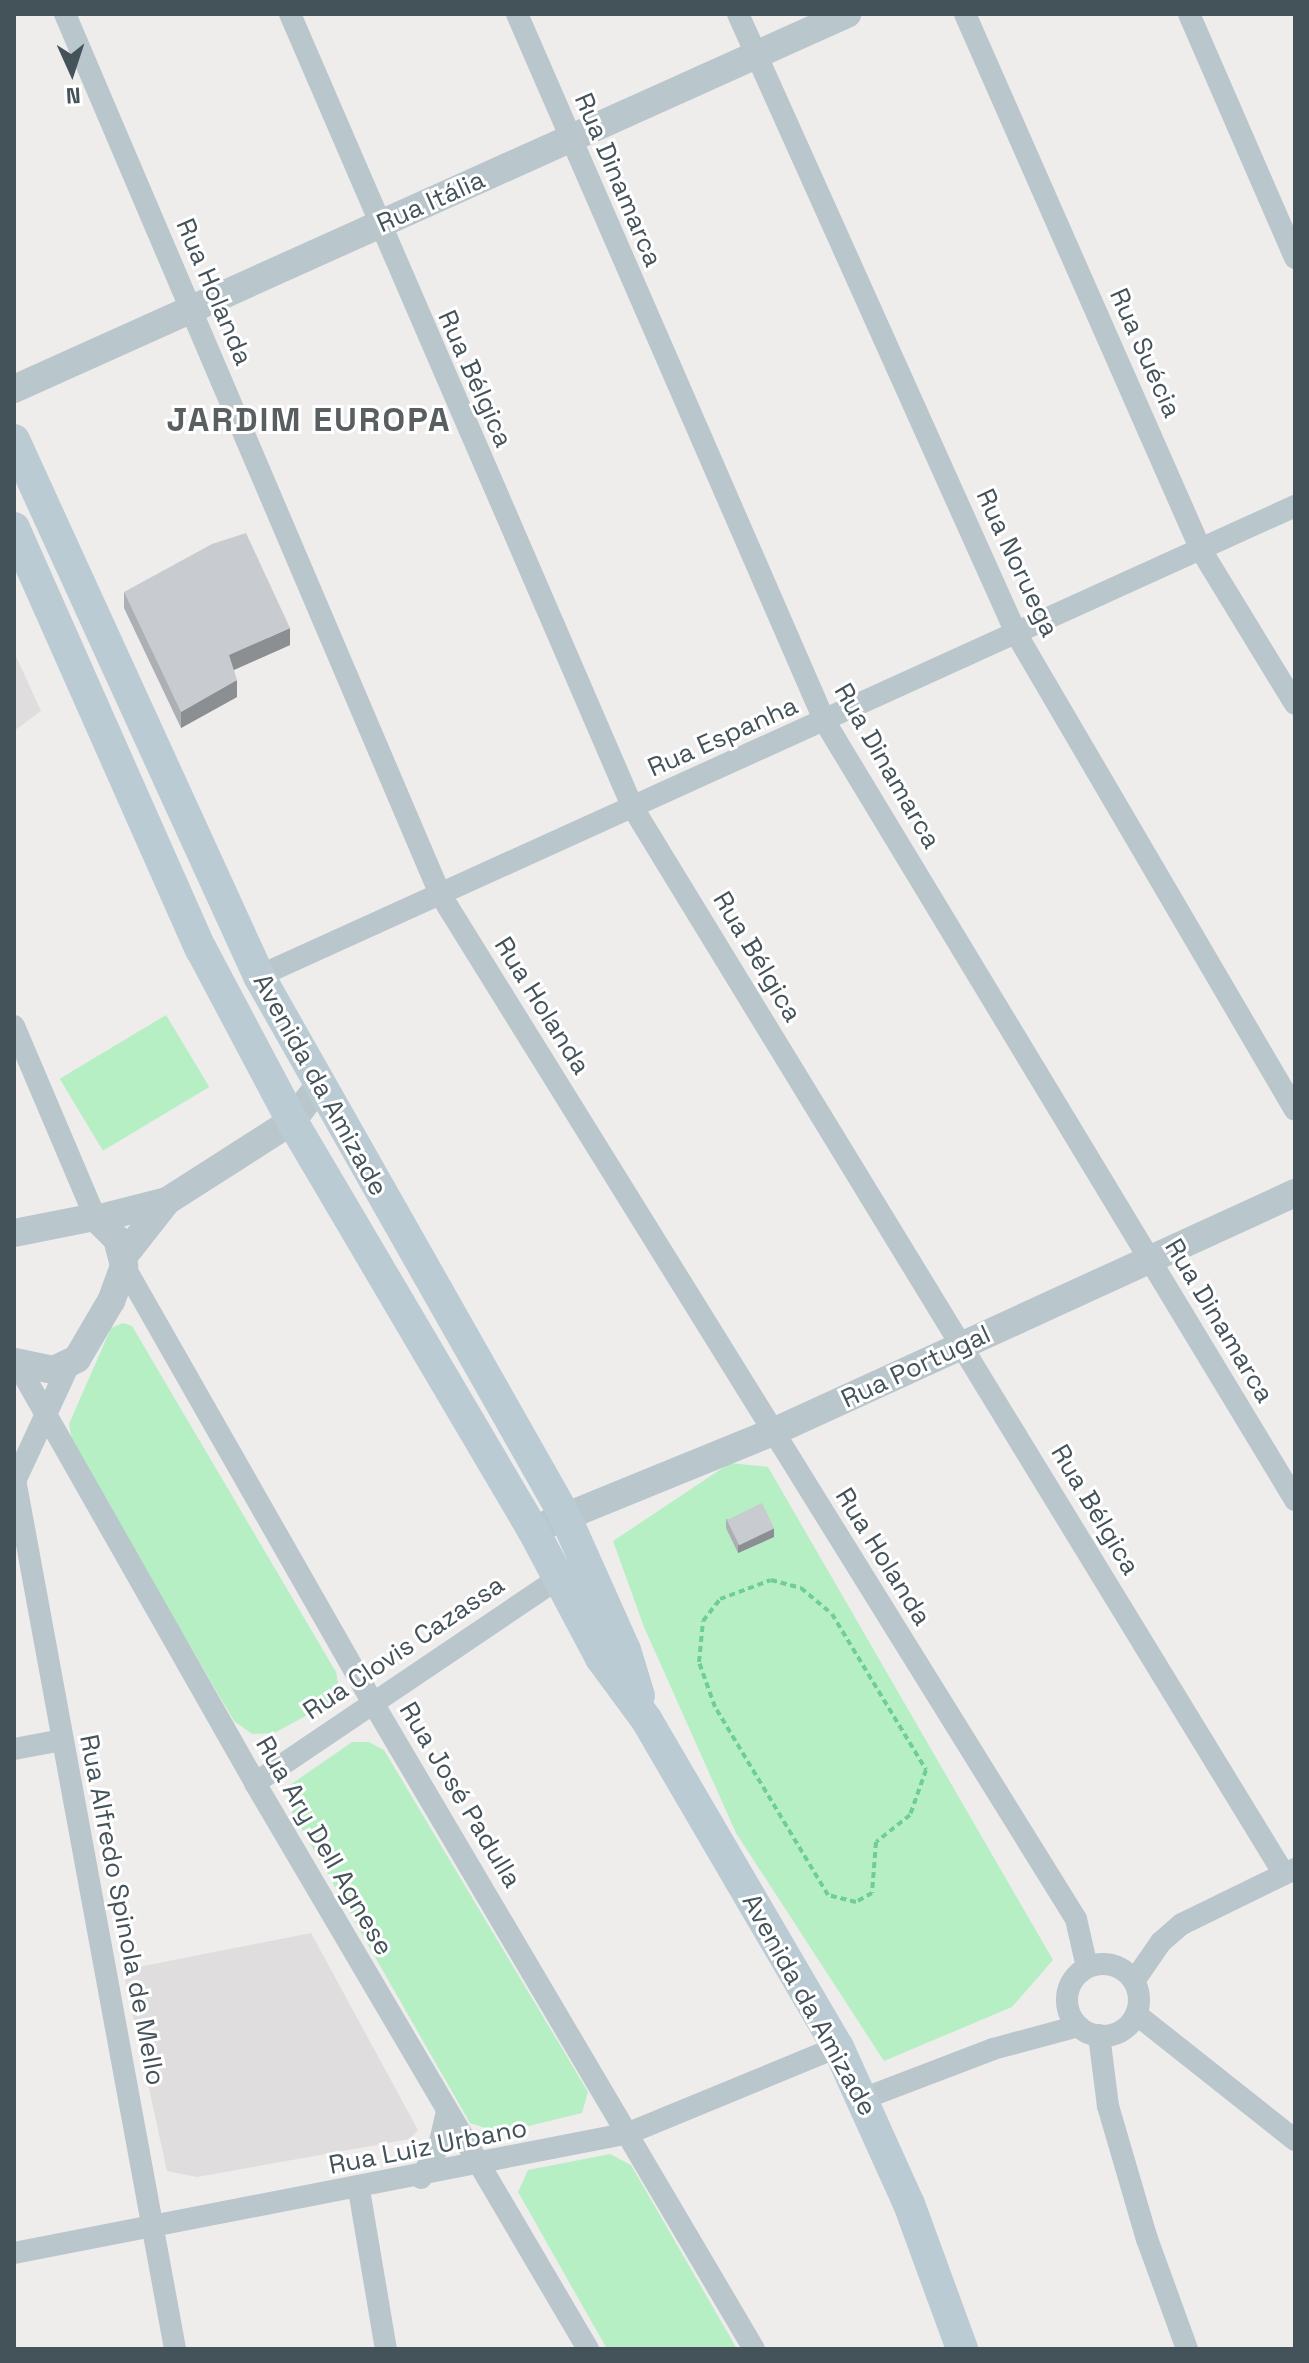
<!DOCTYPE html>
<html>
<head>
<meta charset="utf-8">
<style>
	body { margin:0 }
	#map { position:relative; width:1309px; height:2363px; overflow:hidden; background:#efecec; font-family:"Space Grotesk",sans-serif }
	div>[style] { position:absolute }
	.education>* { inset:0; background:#e0ddde }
	.green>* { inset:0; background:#b7efc5; transform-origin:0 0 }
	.path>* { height:4px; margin-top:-2px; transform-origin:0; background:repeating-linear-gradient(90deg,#6fce92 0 6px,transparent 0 10px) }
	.minor>* { height:22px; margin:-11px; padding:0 11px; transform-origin:11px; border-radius:11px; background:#b9c6cc }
	.minor>.ring { margin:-11px; padding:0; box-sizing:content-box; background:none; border:22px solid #b9c6cc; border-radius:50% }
	.tertiary>* { height:28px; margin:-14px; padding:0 14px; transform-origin:14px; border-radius:14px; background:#b9c6cc }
	.secondary>* { height:32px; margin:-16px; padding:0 16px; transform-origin:16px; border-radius:16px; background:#bbcbd4 }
	.wall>* { inset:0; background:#acafb4 }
	.shaded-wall>* { inset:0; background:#8c8f92 }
	.building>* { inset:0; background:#c8ccd1; transform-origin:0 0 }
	span { translate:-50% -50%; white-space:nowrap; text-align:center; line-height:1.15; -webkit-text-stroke:6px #fff; paint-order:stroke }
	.street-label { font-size:26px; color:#44525a }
	.district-label { font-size:34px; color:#595e61; font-weight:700; letter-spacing:2px }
	.frame { position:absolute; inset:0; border:16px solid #44525a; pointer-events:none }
	.north { position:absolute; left:32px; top:32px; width:80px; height:80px; -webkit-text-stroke:6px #fff; paint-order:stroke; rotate:177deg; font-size:22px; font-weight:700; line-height:32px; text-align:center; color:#44525a }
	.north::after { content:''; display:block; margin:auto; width:28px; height:36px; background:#44525a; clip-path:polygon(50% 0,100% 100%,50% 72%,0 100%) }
</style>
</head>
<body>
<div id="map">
	<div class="education">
		<div style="clip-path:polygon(14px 652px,41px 711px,14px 731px)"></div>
		<div style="clip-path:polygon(311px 1933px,418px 2130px,410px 2139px,197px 2177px,167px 2171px,123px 1970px)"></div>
	</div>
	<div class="green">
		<div style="left:166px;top:1015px;width:84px;height:124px;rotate:59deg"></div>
		<div style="clip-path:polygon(123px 1323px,132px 1326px,336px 1672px,339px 1688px,332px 1702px,274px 1733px,252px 1734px,234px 1721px,73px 1446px,69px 1424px,111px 1328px)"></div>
		<div style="clip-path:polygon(730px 1463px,768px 1467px,1053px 1960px,1012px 2007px,884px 2061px,736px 1833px,644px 1627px,613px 1541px)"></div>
		<div style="clip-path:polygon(352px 1742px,369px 1742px,384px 1750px,588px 2092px,582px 2113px,500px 2133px,470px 2123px,288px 1805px,290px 1785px)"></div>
		<div style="clip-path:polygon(610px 2154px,631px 2165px,737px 2349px,607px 2349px,518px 2192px,528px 2170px)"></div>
	</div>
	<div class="path">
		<div style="left:771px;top:1580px;width:31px;rotate:15deg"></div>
		<div style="left:801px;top:1588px;width:40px;rotate:40deg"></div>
		<div style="left:832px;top:1614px;width:182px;rotate:58.9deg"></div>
		<div style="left:926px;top:1770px;width:48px;rotate:109.6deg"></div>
		<div style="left:910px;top:1815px;width:43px;rotate:141.5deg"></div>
		<div style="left:876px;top:1842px;width:51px;rotate:94.5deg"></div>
		<div style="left:872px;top:1893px;width:18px;rotate:151deg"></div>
		<div style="left:856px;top:1902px;width:29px;rotate:-166deg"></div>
		<div style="left:828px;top:1895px;width:219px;rotate:-121deg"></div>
		<div style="left:715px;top:1707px;width:48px;rotate:-109.6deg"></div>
		<div style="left:699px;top:1662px;width:41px;rotate:-84.4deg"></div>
		<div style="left:703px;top:1621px;width:28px;rotate:-52deg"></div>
		<div style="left:720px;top:1599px;width:54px;rotate:-20.4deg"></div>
	</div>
	<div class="minor">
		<div style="left:65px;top:14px;width:957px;rotate:66.92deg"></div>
		<div style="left:440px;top:894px;width:1206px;rotate:58.18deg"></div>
		<div style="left:1076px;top:1919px;width:49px;rotate:77.1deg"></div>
		<div style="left:290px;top:14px;width:865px;rotate:66.64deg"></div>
		<div style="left:633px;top:808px;width:1249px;rotate:58.59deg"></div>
		<div style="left:517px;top:14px;width:772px;rotate:66.49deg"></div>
		<div style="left:825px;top:722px;width:909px;rotate:58.86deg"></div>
		<div style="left:738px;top:14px;width:681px;rotate:65.81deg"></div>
		<div style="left:1017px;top:635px;width:550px;rotate:59.66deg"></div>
		<div style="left:965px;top:14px;width:586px;rotate:66.24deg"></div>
		<div style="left:1201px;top:550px;width:180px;rotate:58.6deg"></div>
		<div style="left:1189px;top:14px;width:266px;rotate:66.5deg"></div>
		<div style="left:259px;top:976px;width:1138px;rotate:-24.4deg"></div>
		<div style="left:14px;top:1026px;width:207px;rotate:67deg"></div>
		<div style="left:124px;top:1266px;width:503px;rotate:60.33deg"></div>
		<div style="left:373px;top:1703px;width:750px;rotate:59.47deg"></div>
		<div style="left:19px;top:1367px;width:478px;rotate:60.4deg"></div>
		<div style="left:255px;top:1783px;width:657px;rotate:59.53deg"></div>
		<div style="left:14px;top:1474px;width:890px;rotate:79.57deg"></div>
		<div style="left:15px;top:1481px;width:126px;rotate:-65.1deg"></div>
		<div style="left:14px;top:1749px;width:49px;rotate:-10.6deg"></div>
		<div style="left:255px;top:1783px;width:381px;rotate:-34deg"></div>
		<div class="ring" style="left:1067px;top:1964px;width:50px;height:50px"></div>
		<div style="left:1134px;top:1981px;width:47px;rotate:-55.3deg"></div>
		<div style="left:1161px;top:1942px;width:28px;rotate:-41deg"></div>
		<div style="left:1182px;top:1924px;width:126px;rotate:-26deg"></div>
		<div style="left:1136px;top:2014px;width:203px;rotate:38.4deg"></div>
		<div style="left:1099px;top:2035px;width:72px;rotate:82.8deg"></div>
		<div style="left:1108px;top:2106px;width:139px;rotate:73.7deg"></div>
		<div style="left:1147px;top:2239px;width:117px;rotate:70deg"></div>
		<div style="left:865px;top:2098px;width:137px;rotate:-20.9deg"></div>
		<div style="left:993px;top:2049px;width:88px;rotate:-15.1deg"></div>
		<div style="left:421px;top:2178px;width:37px;rotate:-61deg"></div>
		<div style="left:439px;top:2146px;width:36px;rotate:-77deg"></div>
		<div style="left:359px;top:2190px;width:161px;rotate:80.4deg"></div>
		<div style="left:14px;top:2253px;width:627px;rotate:-11.04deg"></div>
		<div style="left:629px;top:2133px;width:226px;rotate:-22.4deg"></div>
	</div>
	<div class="tertiary">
		<div style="left:14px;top:389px;width:914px;rotate:-24.24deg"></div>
		<div style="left:100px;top:1218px;width:69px;rotate:-14.2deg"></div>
		<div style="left:167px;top:1201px;width:148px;rotate:-32.6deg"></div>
		<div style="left:292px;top:1121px;width:43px;rotate:-52.6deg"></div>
		<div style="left:14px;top:1233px;width:83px;rotate:-11.2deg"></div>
		<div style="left:95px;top:1217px;width:31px;rotate:45deg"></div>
		<div style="left:117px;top:1239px;width:28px;rotate:75deg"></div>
		<div style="left:124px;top:1266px;width:37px;rotate:110deg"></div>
		<div style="left:111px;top:1301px;width:67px;rotate:120.4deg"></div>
		<div style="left:77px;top:1359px;width:26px;rotate:155deg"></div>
		<div style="left:53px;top:1370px;width:40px;rotate:-168deg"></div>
		<div style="left:123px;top:1257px;width:71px;rotate:-51.8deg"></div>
		<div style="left:545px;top:1525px;width:246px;rotate:-22.2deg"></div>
		<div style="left:773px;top:1432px;width:574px;rotate:-24.6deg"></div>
	</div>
	<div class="secondary">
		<div style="left:14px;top:440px;width:589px;rotate:65.44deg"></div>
		<div style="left:259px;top:976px;width:621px;rotate:60.46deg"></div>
		<div style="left:565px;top:1516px;width:147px;rotate:65.9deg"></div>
		<div style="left:625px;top:1650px;width:48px;rotate:73.1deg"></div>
		<div style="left:14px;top:528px;width:461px;rotate:66.1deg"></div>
		<div style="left:201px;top:949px;width:195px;rotate:62.1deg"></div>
		<div style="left:292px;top:1121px;width:475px;rotate:59.5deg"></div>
		<div style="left:533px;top:1530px;width:145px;rotate:62deg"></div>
		<div style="left:601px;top:1658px;width:76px;rotate:53.6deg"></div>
		<div style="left:646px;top:1719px;width:380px;rotate:59.7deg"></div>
		<div style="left:838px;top:2047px;width:172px;rotate:65.7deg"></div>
		<div style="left:909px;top:2204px;width:154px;rotate:69.9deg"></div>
	</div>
	<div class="wall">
		<div style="clip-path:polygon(124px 592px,290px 645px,234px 670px,237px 697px,181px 728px,124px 608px)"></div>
		<div style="clip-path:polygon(726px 1519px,774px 1537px,738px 1553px,726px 1528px)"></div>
	</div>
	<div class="shaded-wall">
		<div style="clip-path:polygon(290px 628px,290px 645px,229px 672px,229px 655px)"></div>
		<div style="clip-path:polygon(237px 680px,237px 697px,181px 728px,181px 712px)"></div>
		<div style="clip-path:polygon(774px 1528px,774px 1537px,738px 1553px,738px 1545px)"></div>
	</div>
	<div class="building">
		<div style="clip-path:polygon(246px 533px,290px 628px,229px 655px,237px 680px,181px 712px,124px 592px,212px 544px)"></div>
		<div style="left:762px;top:1503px;width:28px;height:39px;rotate:64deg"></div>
	</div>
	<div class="street-label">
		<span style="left:618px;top:180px;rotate:67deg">Rua Dinamarca</span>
		<span style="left:431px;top:202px;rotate:-24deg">Rua Itália</span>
		<span style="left:214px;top:292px;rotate:67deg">Rua Holanda</span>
		<span style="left:1145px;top:353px;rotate:66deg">Rua Suécia</span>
		<span style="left:475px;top:379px;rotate:66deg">Rua Bélgica</span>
		<span style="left:1017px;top:563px;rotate:65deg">Rua Noruega</span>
		<span style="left:723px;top:737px;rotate:-24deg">Rua Espanha</span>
		<span style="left:887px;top:766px;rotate:60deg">Rua Dinamarca</span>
		<span style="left:757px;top:957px;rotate:59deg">Rua Bélgica</span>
		<span style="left:542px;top:1006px;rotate:58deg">Rua Holanda</span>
		<span style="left:320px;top:1085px;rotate:61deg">Avenida da Amizade</span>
		<span style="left:1219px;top:1321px;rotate:59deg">Rua Dinamarca</span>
		<span style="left:916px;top:1367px;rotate:-25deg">Rua Portugal</span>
		<span style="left:1095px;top:1510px;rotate:59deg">Rua Bélgica</span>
		<span style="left:883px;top:1557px;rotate:58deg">Rua Holanda</span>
		<span style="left:404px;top:1648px;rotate:-34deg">Rua Clovis Cazassa</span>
		<span style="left:460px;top:1795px;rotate:59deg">Rua José Padulla</span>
		<span style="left:324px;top:1846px;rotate:60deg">Rua Ary Dell Agnese</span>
		<span style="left:122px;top:1910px;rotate:79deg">Rua Alfredo Spinola de Mello</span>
		<span style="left:809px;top:2005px;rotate:61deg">Avenida da Amizade</span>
		<span style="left:428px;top:2147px;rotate:-11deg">Rua Luiz Urbano</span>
	</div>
	<div class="district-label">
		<span style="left:309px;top:420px">JARDIM EUROPA</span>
	</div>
	<div class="frame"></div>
	<div class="north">N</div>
</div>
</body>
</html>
